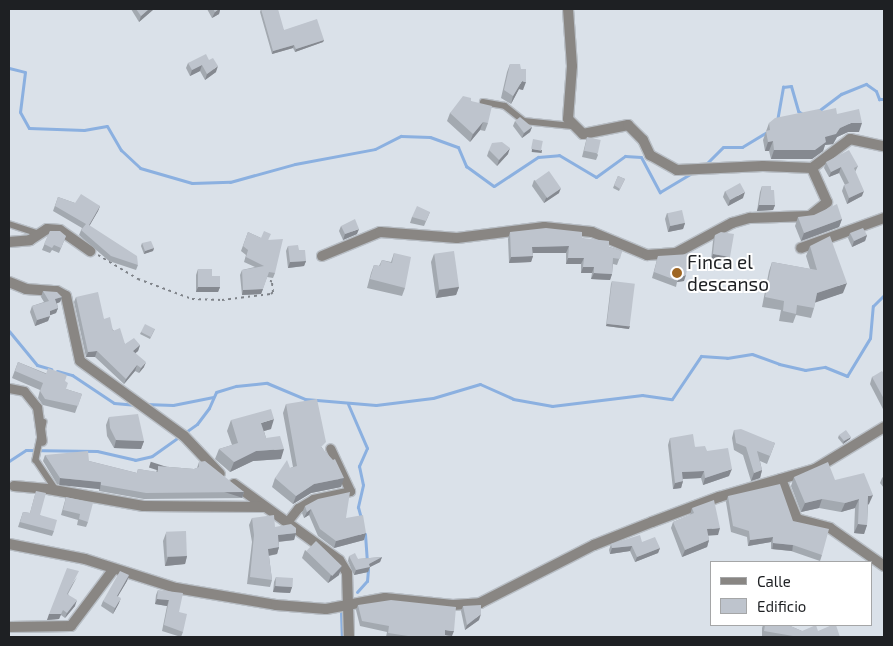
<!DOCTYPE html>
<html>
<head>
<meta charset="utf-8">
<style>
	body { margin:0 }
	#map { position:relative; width:893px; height:646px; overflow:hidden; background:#dae1e9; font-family:"Exo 2",sans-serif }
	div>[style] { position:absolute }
	.stream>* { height:3px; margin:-1.5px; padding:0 1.5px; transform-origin:1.5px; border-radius:1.5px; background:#8bb0e0 }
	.path>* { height:2px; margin-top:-1px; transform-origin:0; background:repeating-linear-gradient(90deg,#7f8389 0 2.5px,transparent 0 6.5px) }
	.roads { filter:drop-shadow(1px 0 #b8bec5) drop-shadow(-1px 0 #b8bec5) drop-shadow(0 1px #b8bec5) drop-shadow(0 -1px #b8bec5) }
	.service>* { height:5.5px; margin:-2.75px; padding:0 2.75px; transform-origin:2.75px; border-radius:2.75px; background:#898683 }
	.pedestrian>* { height:9px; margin:-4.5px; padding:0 4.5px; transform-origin:4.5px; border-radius:4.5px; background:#898683 }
	.minor>* { height:10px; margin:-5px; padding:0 5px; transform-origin:5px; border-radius:5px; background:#898683 }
	.tertiary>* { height:10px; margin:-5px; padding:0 5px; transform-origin:5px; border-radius:5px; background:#898683 }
	.wall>* { inset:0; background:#a3a9b0 }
	.shaded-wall>* { inset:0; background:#858990; transform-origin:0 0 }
	.building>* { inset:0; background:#bec4cd; transform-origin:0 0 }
	.dots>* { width:14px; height:14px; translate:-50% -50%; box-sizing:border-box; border:2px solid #fff; border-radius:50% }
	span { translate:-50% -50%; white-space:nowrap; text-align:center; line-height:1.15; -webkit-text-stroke:4px #fff; paint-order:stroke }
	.poi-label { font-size:19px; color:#1e2023 }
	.left { translate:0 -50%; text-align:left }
	.frame { position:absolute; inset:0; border:10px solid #1e2023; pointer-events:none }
	.legend { position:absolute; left:710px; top:561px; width:162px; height:65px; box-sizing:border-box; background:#fff; border:1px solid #a5a6a7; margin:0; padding:6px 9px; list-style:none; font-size:15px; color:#1e2023 }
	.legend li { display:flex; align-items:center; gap:10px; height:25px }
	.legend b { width:25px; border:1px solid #a5a6a7 }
</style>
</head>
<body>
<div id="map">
	<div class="stream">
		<div style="left:9px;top:68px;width:16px;rotate:14deg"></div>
		<div style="left:25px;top:72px;width:40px;rotate:97.1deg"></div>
		<div style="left:20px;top:112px;width:18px;rotate:61deg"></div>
		<div style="left:29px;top:128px;width:55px;rotate:2.1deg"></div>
		<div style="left:84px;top:130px;width:23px;rotate:-10deg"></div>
		<div style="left:107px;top:126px;width:28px;rotate:60deg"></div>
		<div style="left:121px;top:150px;width:26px;rotate:43deg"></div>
		<div style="left:140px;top:168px;width:54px;rotate:16.1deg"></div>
		<div style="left:192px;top:183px;width:38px;rotate:-2deg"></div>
		<div style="left:230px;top:182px;width:67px;rotate:-15.5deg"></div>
		<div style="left:295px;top:164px;width:81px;rotate:-10.6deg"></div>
		<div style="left:375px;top:149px;width:29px;rotate:-27deg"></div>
		<div style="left:401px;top:136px;width:29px;rotate:2deg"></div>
		<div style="left:430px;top:137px;width:30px;rotate:20deg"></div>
		<div style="left:458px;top:147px;width:21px;rotate:67deg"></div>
		<div style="left:466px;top:166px;width:34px;rotate:36deg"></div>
		<div style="left:494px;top:186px;width:53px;rotate:-33.4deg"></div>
		<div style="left:538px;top:157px;width:21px;rotate:-5deg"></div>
		<div style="left:559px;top:155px;width:43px;rotate:30.7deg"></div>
		<div style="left:596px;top:177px;width:36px;rotate:-36deg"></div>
		<div style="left:625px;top:156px;width:16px;rotate:4deg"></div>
		<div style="left:641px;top:157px;width:40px;rotate:62deg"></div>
		<div style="left:660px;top:192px;width:39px;rotate:-31deg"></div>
		<div style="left:817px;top:112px;width:30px;rotate:-37deg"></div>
		<div style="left:841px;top:94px;width:27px;rotate:-22deg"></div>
		<div style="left:866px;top:84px;width:12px;rotate:35deg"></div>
		<div style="left:876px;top:91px;width:9px;rotate:69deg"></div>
		<div style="left:879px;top:99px;width:5px"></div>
		<div style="left:777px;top:121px;width:35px;rotate:-80deg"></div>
		<div style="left:783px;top:87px;width:8px;rotate:-7deg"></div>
		<div style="left:791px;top:86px;width:26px;rotate:74deg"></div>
		<div style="left:798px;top:111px;width:7px;rotate:34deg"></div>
		<div style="left:705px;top:165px;width:25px;rotate:-45deg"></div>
		<div style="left:723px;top:147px;width:19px"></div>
		<div style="left:742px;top:147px;width:31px;rotate:-31deg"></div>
		<div style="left:9px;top:331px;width:44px;rotate:50.5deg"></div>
		<div style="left:37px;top:365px;width:15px;rotate:16deg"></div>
		<div style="left:57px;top:371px;width:16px;rotate:15deg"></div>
		<div style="left:72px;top:375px;width:50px;rotate:33.7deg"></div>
		<div style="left:114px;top:403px;width:23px;rotate:5deg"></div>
		<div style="left:145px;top:404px;width:28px;rotate:2deg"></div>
		<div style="left:173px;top:405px;width:41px;rotate:-11.3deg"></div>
		<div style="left:348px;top:404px;width:48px;rotate:66.6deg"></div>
		<div style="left:367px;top:448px;width:20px;rotate:114deg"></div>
		<div style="left:359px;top:466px;width:19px;rotate:78deg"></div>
		<div style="left:363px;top:485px;width:23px;rotate:103deg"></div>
		<div style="left:358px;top:507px;width:11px;rotate:75deg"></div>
		<div style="left:9px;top:461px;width:20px;rotate:-33deg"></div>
		<div style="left:26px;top:450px;width:71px;rotate:0.8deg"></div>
		<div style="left:97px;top:451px;width:39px;rotate:13deg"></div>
		<div style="left:135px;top:460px;width:17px;rotate:-13deg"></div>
		<div style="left:152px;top:456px;width:55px;rotate:-35.4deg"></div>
		<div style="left:197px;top:424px;width:20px;rotate:-53deg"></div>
		<div style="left:209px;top:408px;width:17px;rotate:-66deg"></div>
		<div style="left:216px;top:392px;width:21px;rotate:-17deg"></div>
		<div style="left:236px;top:386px;width:31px;rotate:-6deg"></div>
		<div style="left:267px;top:383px;width:41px;rotate:22.8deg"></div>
		<div style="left:305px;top:399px;width:71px;rotate:4.8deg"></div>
		<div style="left:376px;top:405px;width:57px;rotate:-7deg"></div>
		<div style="left:433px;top:398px;width:49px;rotate:-16.6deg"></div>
		<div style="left:480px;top:384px;width:36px;rotate:24deg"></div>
		<div style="left:513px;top:399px;width:40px;rotate:10deg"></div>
		<div style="left:552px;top:406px;width:91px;rotate:-7deg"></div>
		<div style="left:642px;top:395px;width:30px;rotate:8deg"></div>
		<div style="left:672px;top:399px;width:52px;rotate:-56deg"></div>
		<div style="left:701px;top:356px;width:26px;rotate:4deg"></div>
		<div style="left:727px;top:358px;width:25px;rotate:-9deg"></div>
		<div style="left:752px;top:354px;width:29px;rotate:20deg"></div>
		<div style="left:779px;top:364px;width:27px;rotate:13deg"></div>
		<div style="left:805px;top:370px;width:20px;rotate:-9deg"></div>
		<div style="left:825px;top:367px;width:24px;rotate:22deg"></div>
		<div style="left:847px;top:376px;width:44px;rotate:-58.8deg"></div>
		<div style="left:870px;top:338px;width:32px;rotate:-85deg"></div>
		<div style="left:873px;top:306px;width:16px;rotate:-45deg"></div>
		<div style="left:365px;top:534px;width:28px;rotate:86deg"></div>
		<div style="left:357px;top:592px;width:15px;rotate:-48deg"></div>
		<div style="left:367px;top:581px;width:12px;rotate:-85deg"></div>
		<div style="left:341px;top:613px;width:24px;rotate:88deg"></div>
	</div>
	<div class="path">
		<div style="left:98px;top:255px;width:47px;rotate:31deg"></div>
		<div style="left:138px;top:279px;width:58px;rotate:20.3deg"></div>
		<div style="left:192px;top:299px;width:30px;rotate:2deg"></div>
		<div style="left:222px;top:300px;width:49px;rotate:-7deg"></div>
		<div style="left:271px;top:294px;width:3px;rotate:-45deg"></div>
		<div style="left:273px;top:292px;width:10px;rotate:-96deg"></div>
		<div style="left:272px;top:282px;width:8px;rotate:-140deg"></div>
	</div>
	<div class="roads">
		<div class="service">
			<div style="left:483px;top:102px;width:22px;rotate:10deg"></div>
			<div style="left:505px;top:106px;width:24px;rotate:38deg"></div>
			<div style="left:524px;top:121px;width:48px;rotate:5.9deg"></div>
			<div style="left:9px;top:224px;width:33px;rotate:18deg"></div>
			<div style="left:44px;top:422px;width:39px;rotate:102deg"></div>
			<div style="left:36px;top:460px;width:36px;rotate:56deg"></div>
		</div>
		<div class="pedestrian">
			<div style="left:9px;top:388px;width:15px;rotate:11deg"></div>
			<div style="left:24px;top:391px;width:21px;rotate:51deg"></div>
			<div style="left:37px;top:407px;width:34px;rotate:82deg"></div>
			<div style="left:287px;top:522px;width:18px;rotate:-52deg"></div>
			<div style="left:298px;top:508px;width:17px;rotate:-31deg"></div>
			<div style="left:313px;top:499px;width:38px;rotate:-12deg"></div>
			<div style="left:350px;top:491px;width:47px;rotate:-114.9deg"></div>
		</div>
		<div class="minor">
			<div style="left:568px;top:9px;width:57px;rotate:86deg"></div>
			<div style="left:572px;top:66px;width:53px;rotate:94.3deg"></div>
			<div style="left:568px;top:119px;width:21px;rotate:45deg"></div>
			<div style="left:583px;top:134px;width:46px;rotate:-11.3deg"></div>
			<div style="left:628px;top:125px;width:21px;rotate:45deg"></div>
			<div style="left:643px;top:140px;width:17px;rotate:65deg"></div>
			<div style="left:650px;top:155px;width:31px;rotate:29deg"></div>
			<div style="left:677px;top:170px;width:86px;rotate:-2.7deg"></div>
			<div style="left:763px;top:166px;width:49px;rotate:2.3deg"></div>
			<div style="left:812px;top:168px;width:48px;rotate:-37.3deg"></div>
			<div style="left:850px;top:139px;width:35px;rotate:12deg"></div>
			<div style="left:9px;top:282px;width:18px;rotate:22deg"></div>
			<div style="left:26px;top:289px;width:31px;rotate:4deg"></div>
			<div style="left:57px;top:291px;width:10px;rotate:29deg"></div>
			<div style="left:66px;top:296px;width:66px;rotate:77.8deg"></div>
			<div style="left:80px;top:361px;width:128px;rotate:35.8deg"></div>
			<div style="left:184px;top:436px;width:52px;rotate:46.5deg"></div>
			<div style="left:234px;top:484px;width:130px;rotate:35.9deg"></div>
			<div style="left:339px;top:560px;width:15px;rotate:58deg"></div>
			<div style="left:347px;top:573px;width:64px;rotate:88.2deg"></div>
			<div style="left:14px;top:486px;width:34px;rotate:5deg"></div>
			<div style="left:48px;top:489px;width:97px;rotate:10.1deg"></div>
			<div style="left:143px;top:506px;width:121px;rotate:0.5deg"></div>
			<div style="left:9px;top:544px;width:77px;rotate:11.2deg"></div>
			<div style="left:85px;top:559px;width:96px;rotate:17.7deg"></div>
			<div style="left:176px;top:588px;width:101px;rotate:9.6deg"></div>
			<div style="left:276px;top:605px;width:50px;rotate:4.6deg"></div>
			<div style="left:326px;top:609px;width:60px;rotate:-10.6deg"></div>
			<div style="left:385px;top:598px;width:68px;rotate:5.9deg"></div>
			<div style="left:453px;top:605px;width:27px;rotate:-4deg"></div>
			<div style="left:480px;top:603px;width:128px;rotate:-27deg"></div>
			<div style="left:594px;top:545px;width:62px;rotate:-21.6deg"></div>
			<div style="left:652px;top:522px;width:72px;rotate:-20.5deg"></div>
			<div style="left:719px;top:497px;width:100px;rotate:-16.3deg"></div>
			<div style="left:815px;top:469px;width:81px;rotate:-31.3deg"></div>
			<div style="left:9px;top:627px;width:62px;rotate:-0.9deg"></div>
			<div style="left:71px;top:626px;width:70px;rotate:-53.1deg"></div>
		</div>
		<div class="tertiary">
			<div style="left:9px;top:242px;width:21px;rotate:-5deg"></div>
			<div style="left:30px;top:240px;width:20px;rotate:-33deg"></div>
			<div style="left:47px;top:229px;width:13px;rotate:4deg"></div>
			<div style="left:60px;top:230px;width:37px;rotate:35deg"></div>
			<div style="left:801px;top:248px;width:88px;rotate:-19.9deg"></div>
			<div style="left:322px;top:256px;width:63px;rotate:-22.5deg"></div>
			<div style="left:380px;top:232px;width:77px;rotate:4.5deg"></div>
			<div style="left:457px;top:238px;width:88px;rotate:-7.2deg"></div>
			<div style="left:544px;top:227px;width:48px;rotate:5.9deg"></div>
			<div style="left:592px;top:232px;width:60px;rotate:22.7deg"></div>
			<div style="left:647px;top:255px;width:29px;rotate:-4deg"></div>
			<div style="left:676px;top:253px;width:64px;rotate:-28.2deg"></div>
			<div style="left:732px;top:223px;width:19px;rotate:-16deg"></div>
			<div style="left:750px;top:218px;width:60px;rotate:-1.9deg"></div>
			<div style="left:810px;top:216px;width:22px;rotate:-39deg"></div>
			<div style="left:827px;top:202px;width:37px;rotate:-114deg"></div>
			<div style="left:781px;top:479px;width:43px;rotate:68.2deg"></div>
			<div style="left:797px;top:519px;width:34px;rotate:15deg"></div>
			<div style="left:830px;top:528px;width:66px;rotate:35.1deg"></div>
		</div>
	</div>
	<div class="wall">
		<div style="clip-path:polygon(131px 9px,154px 9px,139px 22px)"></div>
		<div style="clip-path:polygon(207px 9px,225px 9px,220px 10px,219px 14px,212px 18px)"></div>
		<div style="clip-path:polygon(261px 9px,284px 30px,324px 40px,323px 42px,295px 52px,293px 48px,272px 54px,260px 12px)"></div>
		<div style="clip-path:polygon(209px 60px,216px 72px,205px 80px,200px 71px,190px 76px,186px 68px,188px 63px)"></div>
		<div style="clip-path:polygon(510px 64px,523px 90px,519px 89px,511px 104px,501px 98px,507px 72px)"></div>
		<div style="clip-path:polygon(471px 101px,488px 123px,485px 131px,480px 130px,470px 142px,447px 121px,450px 113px)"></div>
		<div style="clip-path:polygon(822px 111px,837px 114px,859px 132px,848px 132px,837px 137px,833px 144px,825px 145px,823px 151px,812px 159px,771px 159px,769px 151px,765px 151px,763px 140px,769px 123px)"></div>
		<div style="clip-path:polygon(515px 121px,532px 127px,530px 132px,522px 138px,513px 126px)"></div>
		<div style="clip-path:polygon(587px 137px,598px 155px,596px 160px,582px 157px)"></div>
		<div style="clip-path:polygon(489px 150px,508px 154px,497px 166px,487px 156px)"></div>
		<div style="clip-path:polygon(826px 162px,858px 166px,855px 172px,862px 196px,847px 204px,842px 191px,844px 185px,845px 185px,839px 173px,829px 177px,824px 168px)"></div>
		<div style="clip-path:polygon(618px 176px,625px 179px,619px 191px,613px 188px)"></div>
		<div style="clip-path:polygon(534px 180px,559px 193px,544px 203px,532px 186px)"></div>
		<div style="clip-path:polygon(762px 186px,771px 190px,775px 205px,773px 210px,757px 211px,760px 192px)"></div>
		<div style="clip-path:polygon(725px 191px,743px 198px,728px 206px,723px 197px)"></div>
		<div style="clip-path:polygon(58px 197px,75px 203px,100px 206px,98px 211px,89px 226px,138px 265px,136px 270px,109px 261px,79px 235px,82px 228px,53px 211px)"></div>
		<div style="clip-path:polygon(430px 212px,424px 226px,410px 223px,412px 217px)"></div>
		<div style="clip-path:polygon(667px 213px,685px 223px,683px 229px,668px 232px,665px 219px)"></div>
		<div style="clip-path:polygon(798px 217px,842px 219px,839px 227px,801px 241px,795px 226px)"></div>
		<div style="clip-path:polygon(341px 226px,357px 234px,343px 240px,339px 231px)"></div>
		<div style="clip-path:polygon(50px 231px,66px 236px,59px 253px,52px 250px,50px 253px,42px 250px)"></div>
		<div style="clip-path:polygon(248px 232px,261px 238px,269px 240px,275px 273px,273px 278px,267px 277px,261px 294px,242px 295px,240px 275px,242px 270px,255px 267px,244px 262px,246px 255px,241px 251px)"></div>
		<div style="clip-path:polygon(510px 232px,582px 238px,622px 251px,617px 265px,613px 264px,612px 274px,610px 280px,591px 279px,592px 273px,581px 273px,581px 264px,566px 264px,566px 253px,533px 253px,533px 256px,531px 262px,509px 263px,508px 239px)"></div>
		<div style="clip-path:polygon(850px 233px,867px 235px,865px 241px,852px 247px,848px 238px)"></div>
		<div style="clip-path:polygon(715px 235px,728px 262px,711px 260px,713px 241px)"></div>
		<div style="clip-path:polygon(142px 243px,154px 248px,153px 251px,144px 254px,141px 246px)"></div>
		<div style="clip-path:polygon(288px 246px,299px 250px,306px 261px,304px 266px,288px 268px,286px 251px)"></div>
		<div style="clip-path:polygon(810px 246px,843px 293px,815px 302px,814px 308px,811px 318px,796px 315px,793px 323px,779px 321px,781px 310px,762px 307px,769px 271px,772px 262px,810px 269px,806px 256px)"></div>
		<div style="clip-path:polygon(394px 253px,405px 288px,402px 296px,367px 288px,371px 273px,374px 265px,379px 266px,382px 260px,391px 262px)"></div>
		<div style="clip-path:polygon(434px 254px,459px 287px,456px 295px,436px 298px,431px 262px)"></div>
		<div style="clip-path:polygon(658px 256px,684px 281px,677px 282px,676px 287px,652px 278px)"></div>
		<div style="clip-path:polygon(198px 269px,220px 287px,218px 292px,196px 292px,196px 275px)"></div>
		<div style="clip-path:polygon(612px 281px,629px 329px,606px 326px,611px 284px)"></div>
		<div style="clip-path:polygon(43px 291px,62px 297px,60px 302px,57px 303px,58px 308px,56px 313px,50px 315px,48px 321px,35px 326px,30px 312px,32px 306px,44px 302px,41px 297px)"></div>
		<div style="clip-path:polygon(76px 297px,104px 319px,125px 344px,140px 345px,138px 351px,135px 353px,144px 367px,139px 373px,135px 371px,124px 384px,95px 357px,86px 357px,74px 302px)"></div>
		<div style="clip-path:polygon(155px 329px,150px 339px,140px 334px,141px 332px)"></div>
		<div style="clip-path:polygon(18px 362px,65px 381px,66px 389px,82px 394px,75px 413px,43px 405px,38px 398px,40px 390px,12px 378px)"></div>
		<div style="clip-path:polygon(884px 374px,884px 411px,870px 384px,872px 377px)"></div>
		<div style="clip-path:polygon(286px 404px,323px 449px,341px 487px,311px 493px,293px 504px,272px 487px,275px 478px,290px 468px,293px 467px,283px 413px)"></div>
		<div style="clip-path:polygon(109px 417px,144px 441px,141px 449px,114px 448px,107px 436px,106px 425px)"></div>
		<div style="clip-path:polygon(231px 420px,271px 429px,264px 431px,266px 438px,281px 459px,253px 461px,230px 472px,215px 459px,219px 449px,232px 445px,227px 431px)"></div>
		<div style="clip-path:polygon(734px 430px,775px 443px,767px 464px,760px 461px,762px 470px,760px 478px,751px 481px,743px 455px,734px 450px,732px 438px)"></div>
		<div style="clip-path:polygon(839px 435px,850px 439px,843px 444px,838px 438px)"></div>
		<div style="clip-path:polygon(670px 438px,707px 451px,729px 476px,703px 485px,701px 478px,683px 479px,683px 481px,681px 488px,673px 489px,668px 445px)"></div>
		<div style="clip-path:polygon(45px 455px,89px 461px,137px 473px,138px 469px,156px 472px,158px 466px,194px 469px,197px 468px,199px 462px,244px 492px,242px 498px,144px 499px,99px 491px,99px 488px,57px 484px,43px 461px)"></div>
		<div style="clip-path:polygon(884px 476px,884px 488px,880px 483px,882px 478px)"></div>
		<div style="clip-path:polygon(794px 477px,835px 480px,869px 504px,868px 505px,867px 525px,864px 534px,854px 533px,855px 508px,841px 512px,819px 508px,801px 512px,791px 486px)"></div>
		<div style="clip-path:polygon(36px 491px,40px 515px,54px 531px,52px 536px,18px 527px,23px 512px,30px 513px)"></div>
		<div style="clip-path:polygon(728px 496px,793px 521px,822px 555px,820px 561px,791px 551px,771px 549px,771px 542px,748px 546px,747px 537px,731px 532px,726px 502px)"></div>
		<div style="clip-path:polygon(66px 497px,88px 522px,86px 527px,77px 525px,78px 520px,61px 515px)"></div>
		<div style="clip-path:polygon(305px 506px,346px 518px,364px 540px,334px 548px,318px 536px,309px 515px,304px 518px,302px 513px)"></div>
		<div style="clip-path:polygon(692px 508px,718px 535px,708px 535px,709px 540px,707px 547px,682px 557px,671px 528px,673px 522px,690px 515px)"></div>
		<div style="clip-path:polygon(252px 518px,275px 527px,296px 533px,294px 540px,279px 542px,279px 547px,277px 554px,269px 556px,272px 580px,270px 587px,247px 584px,252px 542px,249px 525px)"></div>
		<div style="clip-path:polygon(166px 533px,187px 556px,185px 564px,165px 566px,163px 541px)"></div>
		<div style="clip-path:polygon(642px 542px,660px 548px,658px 553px,635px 562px,630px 551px,610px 554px,609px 550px,611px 544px)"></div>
		<div style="clip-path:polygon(305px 550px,339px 575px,328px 583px,302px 558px)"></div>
		<div style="clip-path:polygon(349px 556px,358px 559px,382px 557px,380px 562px,370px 567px,368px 572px,354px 575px,348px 561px)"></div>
		<div style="clip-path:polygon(129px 575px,127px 581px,118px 596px,119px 603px,113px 614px,101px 606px,103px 601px)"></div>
		<div style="clip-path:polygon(77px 577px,68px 594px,75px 606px,65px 618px,61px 615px,59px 619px,47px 620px)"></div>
		<div style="clip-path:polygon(276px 577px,292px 587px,290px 593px,273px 592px,274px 582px)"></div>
		<div style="clip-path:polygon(158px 590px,179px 612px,183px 632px,181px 637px,162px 631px,167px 606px,155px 604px,156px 595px)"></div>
		<div style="clip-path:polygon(358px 605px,452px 636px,445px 635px,444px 637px,386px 637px,387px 632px,360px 626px,356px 610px)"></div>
		<div style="clip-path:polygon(463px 606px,479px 620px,465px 630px,461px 611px)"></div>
		<div style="clip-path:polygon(763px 625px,788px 625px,802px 631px,818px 631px,840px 637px,762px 637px,762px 628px)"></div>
	</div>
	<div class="shaded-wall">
		<div style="clip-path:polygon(149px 9px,154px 9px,139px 22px,141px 16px)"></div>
		<div style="clip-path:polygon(219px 9px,225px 9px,220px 10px,219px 14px,212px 18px,215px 12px)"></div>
		<div style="clip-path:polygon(324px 40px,323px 42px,295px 52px,296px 49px)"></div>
		<div style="clip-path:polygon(294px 45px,293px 48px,272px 54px,273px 51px)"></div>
		<div style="clip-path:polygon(202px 65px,200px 71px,190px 76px,192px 70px)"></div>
		<div style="clip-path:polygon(218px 66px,216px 72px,205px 80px,207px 74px)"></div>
		<div style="clip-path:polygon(522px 81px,526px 82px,523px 90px,519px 89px,511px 104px,513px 96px)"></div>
		<div style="clip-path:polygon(483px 122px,480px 130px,470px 142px,473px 134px)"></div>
		<div style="clip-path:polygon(851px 123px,862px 123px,859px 132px,848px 132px,837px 137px,833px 144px,825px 145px,823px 151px,812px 159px,771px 159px,774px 150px,825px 137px,840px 128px)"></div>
		<div style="clip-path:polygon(532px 127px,530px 132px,522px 138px,524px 133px)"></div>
		<div style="clip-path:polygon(773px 141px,769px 151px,765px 151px,768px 142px)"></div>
		<div style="clip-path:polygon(510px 148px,508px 154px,497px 166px,499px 160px)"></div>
		<div style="left:532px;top:149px;width:10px;height:3px;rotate:6deg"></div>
		<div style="clip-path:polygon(841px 167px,839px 173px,829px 177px,831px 172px)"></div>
		<div style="clip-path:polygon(561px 188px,559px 193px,544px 203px,546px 198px)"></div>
		<div style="clip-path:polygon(864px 191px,862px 196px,847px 204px,849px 198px)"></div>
		<div style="clip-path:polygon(745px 192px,743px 198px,728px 206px,730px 200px)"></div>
		<div style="clip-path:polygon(759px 205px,775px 205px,773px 210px,757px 211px)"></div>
		<div style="clip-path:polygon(100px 206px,98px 211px,87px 230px,89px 225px)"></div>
		<div style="clip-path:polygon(842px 219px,839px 227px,801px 241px,804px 233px)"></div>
		<div style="clip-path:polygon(685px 223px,683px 229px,668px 232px,670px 226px)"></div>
		<div style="clip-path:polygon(359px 229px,357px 234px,343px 240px,345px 234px)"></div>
		<div style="clip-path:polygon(867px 235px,865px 241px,852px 247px,854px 241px)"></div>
		<div style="clip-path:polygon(569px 246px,566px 253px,530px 253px,532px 247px)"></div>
		<div style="clip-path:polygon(154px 248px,153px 251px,144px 254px,145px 251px)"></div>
		<div style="clip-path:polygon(713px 254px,730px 257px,728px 262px,711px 260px)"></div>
		<div style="clip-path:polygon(533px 256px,531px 262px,509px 263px,511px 257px)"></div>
		<div style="clip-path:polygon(568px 258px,584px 258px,581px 264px,566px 264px)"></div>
		<div style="clip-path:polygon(306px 261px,304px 266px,288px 268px,290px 262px)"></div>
		<div style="clip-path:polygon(583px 267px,594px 267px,592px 273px,581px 273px)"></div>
		<div style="clip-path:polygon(594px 273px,612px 274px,610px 280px,591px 279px)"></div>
		<div style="clip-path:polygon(686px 275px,684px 281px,677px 282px,679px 277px)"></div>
		<div style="clip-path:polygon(847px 283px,843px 293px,814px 303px,817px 293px)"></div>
		<div style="clip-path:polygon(198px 287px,220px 287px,218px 292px,196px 292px)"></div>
		<div style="clip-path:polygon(459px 287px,456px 295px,436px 298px,439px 290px)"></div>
		<div style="clip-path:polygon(263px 289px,261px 294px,242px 295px,243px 290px)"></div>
		<div style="clip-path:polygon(62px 297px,60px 302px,53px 305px,55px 299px)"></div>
		<div style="clip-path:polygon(58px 308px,56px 313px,48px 316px,50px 311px)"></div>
		<div style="clip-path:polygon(50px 316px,48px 321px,35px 326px,37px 320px)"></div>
		<div style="clip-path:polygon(607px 324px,630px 326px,629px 329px,606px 326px)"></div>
		<div style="clip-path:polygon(140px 345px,138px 351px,131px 357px,133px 351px)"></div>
		<div style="clip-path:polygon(97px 351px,95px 357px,86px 357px,88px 352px)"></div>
		<div style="clip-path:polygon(146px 362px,144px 367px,139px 373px,141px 368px)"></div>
		<div style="clip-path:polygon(137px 365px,135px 371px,124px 384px,126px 379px)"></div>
		<div style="clip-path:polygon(274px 419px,271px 429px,257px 433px,261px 423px)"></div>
		<div style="clip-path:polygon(851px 437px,850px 439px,843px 444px,844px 441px)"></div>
		<div style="clip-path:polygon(116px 440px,144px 441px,141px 449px,114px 448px)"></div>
		<div style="clip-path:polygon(284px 449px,281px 459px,253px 461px,230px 472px,234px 462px,256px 451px)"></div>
		<div style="clip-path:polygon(732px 469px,729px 476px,703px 485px,705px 478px)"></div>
		<div style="clip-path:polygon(762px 470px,760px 478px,751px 481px,754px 473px)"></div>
		<div style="clip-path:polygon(704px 471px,701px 478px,680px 479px,682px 472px)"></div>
		<div style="left:60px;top:478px;width:41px;height:7px;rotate:6deg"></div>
		<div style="clip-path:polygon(344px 478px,341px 487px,311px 493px,293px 504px,296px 496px,314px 484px)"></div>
		<div style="clip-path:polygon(683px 481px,681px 488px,673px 489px,675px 483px)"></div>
		<div style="left:244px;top:492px;width:6px;height:98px;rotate:108deg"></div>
		<div style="clip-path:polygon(873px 495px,869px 504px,865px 505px,868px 496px)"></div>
		<div style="clip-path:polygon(822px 499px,819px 508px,801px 512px,805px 503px)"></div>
		<div style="clip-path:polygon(859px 499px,855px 508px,841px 512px,845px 503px)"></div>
		<div style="clip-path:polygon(311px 509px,309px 515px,304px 518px,307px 512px)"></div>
		<div style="clip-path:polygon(858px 524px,867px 525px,864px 534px,854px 533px)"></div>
		<div style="clip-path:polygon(720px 528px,718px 535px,704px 536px,707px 529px)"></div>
		<div style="clip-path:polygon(296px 533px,294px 540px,275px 542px,278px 535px)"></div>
		<div style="clip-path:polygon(366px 533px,364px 540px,334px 548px,336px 541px)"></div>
		<div style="clip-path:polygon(773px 537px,771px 542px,748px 546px,750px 540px)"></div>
		<div style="clip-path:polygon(709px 540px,707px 547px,682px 557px,685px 550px)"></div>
		<div style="left:773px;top:543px;width:20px;height:6px;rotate:6deg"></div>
		<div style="clip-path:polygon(632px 546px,630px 551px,610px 554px,612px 548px)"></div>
		<div style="clip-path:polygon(279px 547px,277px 554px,266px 556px,268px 549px)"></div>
		<div style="clip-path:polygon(660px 548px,658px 553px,635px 562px,637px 557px)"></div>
		<div style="clip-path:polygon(187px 556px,185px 564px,165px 566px,168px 557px)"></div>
		<div style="clip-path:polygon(382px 557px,380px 562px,368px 568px,370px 567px,368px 572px,354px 575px,356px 570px)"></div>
		<div style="clip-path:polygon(342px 566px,339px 575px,328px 583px,331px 575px)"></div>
		<div style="clip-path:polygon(129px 575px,127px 581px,115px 601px,117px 596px)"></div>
		<div style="clip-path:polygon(275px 586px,292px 587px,290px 593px,273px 592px)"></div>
		<div style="clip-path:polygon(121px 598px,119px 603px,113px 614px,115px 608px)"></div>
		<div style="clip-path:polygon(157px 599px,169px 600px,167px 606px,155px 604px)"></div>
		<div style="clip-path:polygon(77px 600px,75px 606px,65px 618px,67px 613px)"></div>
		<div style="clip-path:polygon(49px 614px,61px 614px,59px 619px,47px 620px)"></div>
		<div style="clip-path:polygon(481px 614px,479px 620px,465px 630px,467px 625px)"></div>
		<div style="clip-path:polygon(445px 630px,454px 631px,452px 636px,443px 635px)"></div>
	</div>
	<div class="building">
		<div style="clip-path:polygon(136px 9px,149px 9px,141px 16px)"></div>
		<div style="clip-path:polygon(213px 9px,219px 9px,215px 12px)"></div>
		<div style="clip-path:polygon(261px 9px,278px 9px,284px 30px,317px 19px,324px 40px,296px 49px,294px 45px,273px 51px)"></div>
		<div style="clip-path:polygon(206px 54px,209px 60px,213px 58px,218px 66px,207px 74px,202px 65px,192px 70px,188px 63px)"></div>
		<div style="clip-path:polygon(510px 64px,520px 64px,521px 69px,526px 69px,526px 82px,522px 81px,513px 96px,504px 90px)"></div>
		<div style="clip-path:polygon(463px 96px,471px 98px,471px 101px,492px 106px,488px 123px,483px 122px,473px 134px,450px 113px)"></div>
		<div style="clip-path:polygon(836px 108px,837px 114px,859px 109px,862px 123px,851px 123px,840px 128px,836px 134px,825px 137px,826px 142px,815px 150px,774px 150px,773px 141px,768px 142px,766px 131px,770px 130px,769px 123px,775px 118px,819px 109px,822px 111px)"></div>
		<div style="clip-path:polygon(520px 117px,532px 127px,524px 133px,515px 121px)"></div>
		<div style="left:587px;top:137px;width:14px;height:14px;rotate:12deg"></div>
		<div style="left:533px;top:139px;width:10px;height:10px;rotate:11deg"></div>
		<div style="clip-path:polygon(502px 142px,510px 148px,499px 160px,489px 150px,492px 143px)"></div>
		<div style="clip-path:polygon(849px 150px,858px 166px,854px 168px,864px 191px,849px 198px,844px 185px,849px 183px,841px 167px,831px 172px,826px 162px)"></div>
		<div style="left:549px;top:171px;width:21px;height:17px;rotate:55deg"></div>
		<div style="clip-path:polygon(618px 176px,625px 179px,620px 189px,614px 185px)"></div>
		<div style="left:740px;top:183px;width:10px;height:17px;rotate:61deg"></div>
		<div style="clip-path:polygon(762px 186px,771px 186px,771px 190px,774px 190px,775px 205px,759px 205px)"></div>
		<div style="clip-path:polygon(81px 194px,100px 206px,89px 225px,137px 256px,138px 265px,111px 256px,81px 230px,86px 224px,55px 206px,58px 197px,75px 203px)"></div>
		<div style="clip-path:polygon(837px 204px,842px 219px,804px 233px,798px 217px,814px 215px)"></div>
		<div style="clip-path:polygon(417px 206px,430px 212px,426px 221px,412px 217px)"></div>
		<div style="left:682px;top:210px;width:13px;height:15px;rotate:77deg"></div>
		<div style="clip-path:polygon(355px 219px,359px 229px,345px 234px,341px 226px)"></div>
		<div style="clip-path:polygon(546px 228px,582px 232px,582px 238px,609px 241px,609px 247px,622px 251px,620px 259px,613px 258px,612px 274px,594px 273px,594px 267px,583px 267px,584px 258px,568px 258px,569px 246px,532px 247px,533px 256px,511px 257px,510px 232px)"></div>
		<div style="clip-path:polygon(863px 228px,867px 235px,854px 241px,850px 233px)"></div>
		<div style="clip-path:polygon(50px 231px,60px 231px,66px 236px,61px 248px,54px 245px,52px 248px,44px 244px)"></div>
		<div style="clip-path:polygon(264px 231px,271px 234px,268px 240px,283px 239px,275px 273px,269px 272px,263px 289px,243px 290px,242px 270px,264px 266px,246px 257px,248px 250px,243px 246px,248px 232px,261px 238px)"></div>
		<div style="clip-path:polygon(721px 232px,734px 234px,730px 257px,713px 254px,715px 235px)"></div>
		<div style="clip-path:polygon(830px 236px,847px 283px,817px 293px,814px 308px,797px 305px,796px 314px,783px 311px,784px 301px,765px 297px,772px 262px,817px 270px,810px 246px)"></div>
		<div style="clip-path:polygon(151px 241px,154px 248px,145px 251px,142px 243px)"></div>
		<div style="clip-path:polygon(298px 245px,299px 250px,305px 250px,306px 261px,290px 262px,288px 246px)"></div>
		<div style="left:454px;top:251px;width:36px;height:20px;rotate:82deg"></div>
		<div style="clip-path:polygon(394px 253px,411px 257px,405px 288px,370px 279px,374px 265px,380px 266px,382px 260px,392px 263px)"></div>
		<div style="clip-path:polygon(690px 254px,686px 275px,679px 277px,678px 281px,654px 272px,658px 256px)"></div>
		<div style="clip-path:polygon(198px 269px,212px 269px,212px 276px,220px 276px,220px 287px,198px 287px)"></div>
		<div style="left:612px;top:281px;width:23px;height:43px;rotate:7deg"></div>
		<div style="clip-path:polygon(43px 291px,57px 292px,62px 297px,55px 299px,58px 308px,50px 311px,50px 316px,37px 320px,32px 306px,49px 301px)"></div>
		<div style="clip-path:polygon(98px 292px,104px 319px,110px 317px,113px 331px,120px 328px,125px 344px,134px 338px,140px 345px,133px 351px,146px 362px,141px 368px,137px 365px,126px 379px,97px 351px,88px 352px,76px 297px)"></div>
		<div style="left:145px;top:324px;width:11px;height:9px;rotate:27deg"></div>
		<div style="clip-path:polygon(18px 362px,46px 374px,48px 368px,67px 375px,65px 381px,68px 383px,66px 389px,82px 394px,78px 406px,45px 399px,40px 391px,43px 383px,15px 371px)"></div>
		<div style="clip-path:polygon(882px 371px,884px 374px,884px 399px,872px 377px)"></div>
		<div style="clip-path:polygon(317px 399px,326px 442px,321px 447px,333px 460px,335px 459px,344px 478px,314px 484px,296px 496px,275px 478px,287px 460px,290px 468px,297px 466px,286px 404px)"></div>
		<div style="clip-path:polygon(271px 409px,274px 419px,261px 423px,266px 438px,280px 436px,284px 449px,256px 451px,234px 462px,219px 449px,238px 443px,231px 420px)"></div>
		<div style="clip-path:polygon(138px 414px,144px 441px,116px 440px,110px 428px,109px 417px)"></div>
		<div style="clip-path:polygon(741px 429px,775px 443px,770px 456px,757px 451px,762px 470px,754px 473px,746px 447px,736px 443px,734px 430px)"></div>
		<div style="clip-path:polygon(846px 430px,851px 437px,844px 441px,839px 435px)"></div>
		<div style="clip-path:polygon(693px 434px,695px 447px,705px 446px,707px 451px,728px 448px,732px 469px,705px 478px,704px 471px,682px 472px,683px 481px,675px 483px,670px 438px)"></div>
		<div style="clip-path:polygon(88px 451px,89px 461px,137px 473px,138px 469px,158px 472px,158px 466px,194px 469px,199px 467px,199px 462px,205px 461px,244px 492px,146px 493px,101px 485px,101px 482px,60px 478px,45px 455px)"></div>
		<div style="clip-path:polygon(828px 462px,835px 480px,864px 473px,873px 495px,868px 496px,867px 525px,858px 524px,859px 499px,845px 503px,822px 499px,805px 503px,794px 477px)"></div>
		<div style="clip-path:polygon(780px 484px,793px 521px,829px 529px,822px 555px,793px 545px,773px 543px,773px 537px,750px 540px,749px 531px,733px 526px,728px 496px)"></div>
		<div style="clip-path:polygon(36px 491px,46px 493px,40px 515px,57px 520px,54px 531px,20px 522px,23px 512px,30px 513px)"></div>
		<div style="clip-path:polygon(350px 492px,346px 518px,363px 515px,366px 533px,336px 541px,320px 529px,311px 509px,307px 512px,305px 506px,318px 499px)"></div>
		<div style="clip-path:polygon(66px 497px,93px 503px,88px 522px,79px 519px,80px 514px,63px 510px)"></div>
		<div style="clip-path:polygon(714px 500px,720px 528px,707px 529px,709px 540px,685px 550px,673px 522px,694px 513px,692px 508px)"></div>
		<div style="clip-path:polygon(274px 515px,275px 527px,291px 524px,296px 528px,296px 533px,278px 535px,279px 547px,268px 549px,272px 580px,250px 577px,254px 535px,252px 518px)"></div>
		<div style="left:186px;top:531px;width:25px;height:20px;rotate:88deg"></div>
		<div style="clip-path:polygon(640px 535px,642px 542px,655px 537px,660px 548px,637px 557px,632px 546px,612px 548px,611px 544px)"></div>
		<div style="left:316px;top:541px;width:36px;height:14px;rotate:44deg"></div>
		<div style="clip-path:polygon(355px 553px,358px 559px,382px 557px,369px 564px,370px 567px,356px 570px,349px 556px)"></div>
		<div style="clip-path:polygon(67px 568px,79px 571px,67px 594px,77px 600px,67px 613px,63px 610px,61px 614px,49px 614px)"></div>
		<div style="clip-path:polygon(120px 571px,129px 575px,117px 596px,121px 598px,115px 608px,103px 601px)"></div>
		<div style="left:276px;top:577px;width:17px;height:9px;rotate:3deg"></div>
		<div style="clip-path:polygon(158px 590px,183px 593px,179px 612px,187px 614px,183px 632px,164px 625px,169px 600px,157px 599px)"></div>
		<div style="clip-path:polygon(9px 599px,10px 615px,9px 617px)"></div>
		<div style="clip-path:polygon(391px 600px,456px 607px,454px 631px,445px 630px,445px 636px,439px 636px,439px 637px,408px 637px,408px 636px,388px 633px,389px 626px,362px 621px,358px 605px)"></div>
		<div style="clip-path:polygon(481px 605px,481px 614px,467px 625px,463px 606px)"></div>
		<div style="clip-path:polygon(765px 625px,788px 625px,802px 631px,816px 625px,818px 631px,832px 625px,836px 625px,840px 637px,793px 637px,793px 636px,764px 631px)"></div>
	</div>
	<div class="dots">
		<div style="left:677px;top:273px;background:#9f6623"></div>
	</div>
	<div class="poi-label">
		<span class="left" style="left:687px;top:273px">Finca el<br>descanso</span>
	</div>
	<div class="frame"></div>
	<ul class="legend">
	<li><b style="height:6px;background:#898683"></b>Calle</li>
	<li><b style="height:14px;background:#bec4cd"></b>Edificio</li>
	</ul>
</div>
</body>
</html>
